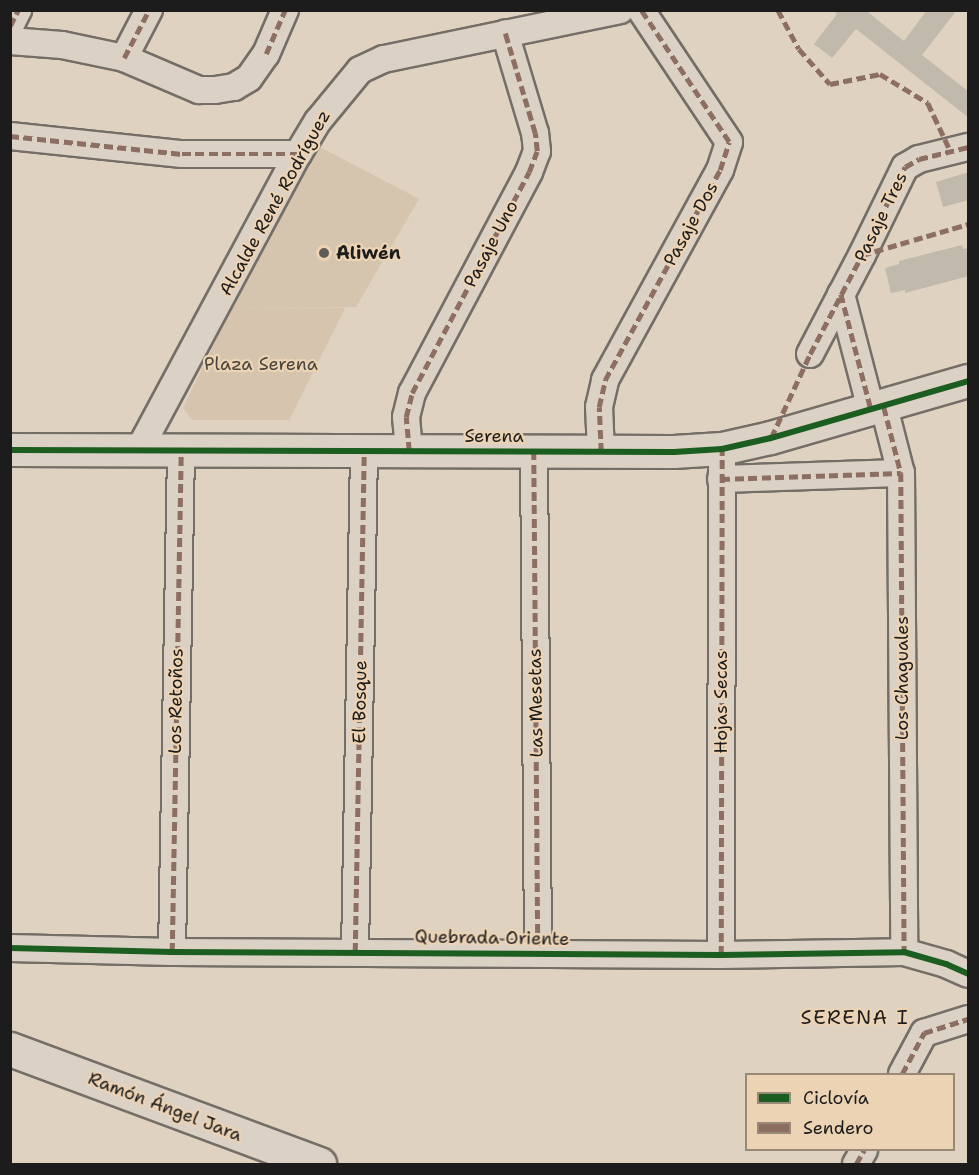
<!DOCTYPE html>
<html>
<head>
<meta charset="utf-8">
<style>
	body { margin:0 }
	#map { position:relative; width:979px; height:1175px; overflow:hidden; background:#dfd2c1; font-family:"Shantell Sans",sans-serif }
	div>[style] { position:absolute }
	.built>* { inset:0; background:#d5c4ae }
	.green>* { inset:0; background:#d6c4ae }
	.building>* { inset:0; background:#c2b9ad }
	.roads { filter:drop-shadow(2px 0 #746e66) drop-shadow(-2px 0 #746e66) drop-shadow(0 2px #746e66) drop-shadow(0 -2px #746e66) }
	.minor>* { height:26px; margin:-13px; padding:0 13px; transform-origin:13px; border-radius:13px; background:#dbd1c5 }
	.tertiary>* { height:32px; margin:-16px; padding:0 16px; transform-origin:16px; border-radius:16px; background:#dbd1c5 }
	.secondary>* { height:33px; margin:-16.5px; padding:0 16.5px; transform-origin:16.5px; border-radius:16.5px; background:#dbd1c5 }
	.quiet>* { height:4.5px; margin-top:-2.25px; transform-origin:0; background:repeating-linear-gradient(90deg,#8d6e63 0 9px,transparent 0 13.5px) }
	.cycleway>* { height:6px; margin:-3px; padding:0 3px; transform-origin:3px; border-radius:3px; background:#1b5e20 }
	.dots>* { width:16px; height:16px; translate:-50% -50%; box-sizing:border-box; border:3px solid #ecd3b4; border-radius:50% }
	span { translate:-50% -50%; white-space:nowrap; text-align:center; line-height:1.15; -webkit-text-stroke:4.5px #ecd3b4; paint-order:stroke }
	.street-label { font-size:18px; color:#1c1c1c }
	.poi-label { font-size:18px; color:#1c1c1c; font-weight:700 }
	.left { translate:0 -50%; text-align:left }
	.park-label { font-size:18px; color:#48433c }
	.neighbourhood-label { font-size:20px; color:#1c1c1c; letter-spacing:1.5px }
	.frame { position:absolute; inset:0; border:12px solid #1c1c1c; pointer-events:none }
	.legend { position:absolute; left:745px; top:1073px; width:210px; height:78px; box-sizing:border-box; background:#ecd3b4; border:2px solid #998a77; margin:0; padding:8px 10px; list-style:none; font-size:18px; color:#1c1c1c }
	.legend li { display:flex; align-items:center; gap:12px; height:30px }
	.legend b { width:30px; border:2px solid #998a77 }
</style>
</head>
<body>
<div id="map">
	<div class="built">
		<div style="clip-path:polygon(318px 146px,419px 199px,356px 307px,231px 309px)"></div>
	</div>
	<div class="green">
		<div style="clip-path:polygon(345px 308px,289px 420px,192px 420px,183px 408px,231px 309px)"></div>
	</div>
	<div class="building">
		<div style="clip-path:polygon(833px 10px,870px 10px,869px 13px,904px 41px,927px 10px,957px 10px,922px 55px,969px 92px,969px 118px,856px 29px,832px 58px,814px 44px,837px 14px)"></div>
		<div style="clip-path:polygon(969px 172px,969px 200px,943px 207px,936px 182px)"></div>
		<div style="clip-path:polygon(962px 245px,963px 249px,969px 248px,969px 276px,905px 293px,905px 290px,891px 293px,885px 268px,899px 264px,899px 261px)"></div>
	</div>
	<div class="roads">
		<div class="minor">
			<div style="left:10px;top:26px;width:18px;rotate:-63deg"></div>
			<div style="left:10px;top:41px;width:52px;rotate:4.4deg"></div>
			<div style="left:62px;top:45px;width:63px;rotate:11.8deg"></div>
			<div style="left:124px;top:58px;width:82px;rotate:23.1deg"></div>
			<div style="left:199px;top:90px;width:16px"></div>
			<div style="left:215px;top:90px;width:19px;rotate:-9deg"></div>
			<div style="left:234px;top:87px;width:17px;rotate:-31deg"></div>
			<div style="left:249px;top:78px;width:29px;rotate:-55deg"></div>
			<div style="left:266px;top:54px;width:48px;rotate:-66.6deg"></div>
			<div style="left:124px;top:58px;width:54px;rotate:-62.5deg"></div>
			<div style="left:10px;top:136px;width:173px;rotate:6deg"></div>
			<div style="left:182px;top:154px;width:116px"></div>
			<div style="left:841px;top:294px;width:119px;rotate:75.4deg"></div>
			<div style="left:810px;top:354px;width:112px;rotate:-62.3deg"></div>
			<div style="left:862px;top:255px;width:98px;rotate:-64deg"></div>
			<div style="left:905px;top:167px;width:16px;rotate:-30deg"></div>
			<div style="left:919px;top:159px;width:50px;rotate:-13.8deg"></div>
			<div style="left:884px;top:407px;width:68px;rotate:75.6deg"></div>
			<div style="left:901px;top:473px;width:479px;rotate:89.6deg"></div>
			<div style="left:139px;top:450px;width:336px;rotate:-61.8deg"></div>
			<div style="left:298px;top:154px;width:39px;rotate:-59deg"></div>
			<div style="left:318px;top:121px;width:66px;rotate:-50.5deg"></div>
			<div style="left:360px;top:70px;width:26px;rotate:-25deg"></div>
			<div style="left:384px;top:59px;width:241px;rotate:-11.7deg"></div>
			<div style="left:409px;top:451px;width:34px;rotate:-95deg"></div>
			<div style="left:406px;top:417px;width:25px;rotate:-76deg"></div>
			<div style="left:412px;top:393px;width:250px;rotate:-62.1deg"></div>
			<div style="left:529px;top:172px;width:22px;rotate:-69deg"></div>
			<div style="left:537px;top:151px;width:18px;rotate:-96deg"></div>
			<div style="left:535px;top:133px;width:104px;rotate:-106.7deg"></div>
			<div style="left:534px;top:451px;width:503px;rotate:89.54deg"></div>
			<div style="left:601px;top:452px;width:45px;rotate:-92.5deg"></div>
			<div style="left:599px;top:407px;width:28px;rotate:-77deg"></div>
			<div style="left:605px;top:380px;width:239px;rotate:-61.3deg"></div>
			<div style="left:720px;top:170px;width:29px;rotate:-72deg"></div>
			<div style="left:729px;top:142px;width:159px;rotate:-123.7deg"></div>
			<div style="left:721px;top:479px;width:180px;rotate:-1.9deg"></div>
			<div style="left:10px;top:948px;width:162px;rotate:1.4deg"></div>
			<div style="left:172px;top:952px;width:549px;rotate:0.31deg"></div>
			<div style="left:721px;top:955px;width:183px;rotate:-0.9deg"></div>
			<div style="left:904px;top:952px;width:44px;rotate:15.9deg"></div>
			<div style="left:946px;top:964px;width:24px;rotate:24deg"></div>
			<div style="left:172px;top:952px;width:502px;rotate:-88.97deg"></div>
			<div style="left:355px;top:952px;width:501px;rotate:-88.97deg"></div>
			<div style="left:721px;top:955px;width:506px;rotate:-89.89deg"></div>
			<div style="left:902px;top:1074px;width:47px;rotate:-61.8deg"></div>
			<div style="left:924px;top:1033px;width:46px;rotate:-17.7deg"></div>
			<div style="left:856px;top:1164px;width:16px;rotate:-60deg"></div>
		</div>
		<div class="tertiary">
			<div style="left:10px;top:450px;width:664px;rotate:0.17deg"></div>
			<div style="left:674px;top:452px;width:48px;rotate:-3.6deg"></div>
			<div style="left:722px;top:449px;width:50px;rotate:-12.7deg"></div>
			<div style="left:771px;top:438px;width:205px;rotate:-16.1deg"></div>
		</div>
		<div class="secondary">
			<div style="left:10px;top:1049px;width:330px;rotate:20.4deg"></div>
		</div>
	</div>
	<div class="quiet">
		<div style="left:778px;top:10px;width:44px;rotate:61.7deg"></div>
		<div style="left:799px;top:49px;width:47px;rotate:48.5deg"></div>
		<div style="left:830px;top:84px;width:51px;rotate:-11.3deg"></div>
		<div style="left:880px;top:74px;width:56px;rotate:31.1deg"></div>
		<div style="left:928px;top:103px;width:54px;rotate:64.9deg"></div>
		<div style="left:10px;top:26px;width:18px;rotate:-63deg"></div>
		<div style="left:266px;top:54px;width:48px;rotate:-66.6deg"></div>
		<div style="left:124px;top:58px;width:54px;rotate:-62.5deg"></div>
		<div style="left:10px;top:136px;width:173px;rotate:6deg"></div>
		<div style="left:182px;top:154px;width:116px"></div>
		<div style="left:862px;top:255px;width:110px;rotate:-16.3deg"></div>
		<div style="left:841px;top:294px;width:119px;rotate:75.4deg"></div>
		<div style="left:884px;top:407px;width:68px;rotate:75.6deg"></div>
		<div style="left:901px;top:473px;width:479px;rotate:89.6deg"></div>
		<div style="left:771px;top:438px;width:93px;rotate:-65.1deg"></div>
		<div style="left:810px;top:354px;width:112px;rotate:-62.3deg"></div>
		<div style="left:862px;top:255px;width:98px;rotate:-64deg"></div>
		<div style="left:905px;top:167px;width:16px;rotate:-30deg"></div>
		<div style="left:919px;top:159px;width:50px;rotate:-13.8deg"></div>
		<div style="left:409px;top:451px;width:34px;rotate:-95deg"></div>
		<div style="left:406px;top:417px;width:25px;rotate:-76deg"></div>
		<div style="left:412px;top:393px;width:250px;rotate:-62.1deg"></div>
		<div style="left:529px;top:172px;width:22px;rotate:-69deg"></div>
		<div style="left:537px;top:151px;width:18px;rotate:-96deg"></div>
		<div style="left:535px;top:133px;width:104px;rotate:-106.7deg"></div>
		<div style="left:534px;top:451px;width:503px;rotate:89.54deg"></div>
		<div style="left:601px;top:452px;width:45px;rotate:-92.5deg"></div>
		<div style="left:599px;top:407px;width:28px;rotate:-77deg"></div>
		<div style="left:605px;top:380px;width:239px;rotate:-61.3deg"></div>
		<div style="left:720px;top:170px;width:29px;rotate:-72deg"></div>
		<div style="left:729px;top:142px;width:159px;rotate:-123.7deg"></div>
		<div style="left:721px;top:479px;width:180px;rotate:-1.9deg"></div>
		<div style="left:172px;top:952px;width:502px;rotate:-88.97deg"></div>
		<div style="left:355px;top:952px;width:501px;rotate:-88.97deg"></div>
		<div style="left:721px;top:955px;width:506px;rotate:-89.89deg"></div>
		<div style="left:902px;top:1074px;width:47px;rotate:-61.8deg"></div>
		<div style="left:924px;top:1033px;width:46px;rotate:-17.7deg"></div>
		<div style="left:856px;top:1164px;width:16px;rotate:-60deg"></div>
	</div>
	<div class="cycleway">
		<div style="left:10px;top:450px;width:664px;rotate:0.17deg"></div>
		<div style="left:674px;top:452px;width:48px;rotate:-3.6deg"></div>
		<div style="left:722px;top:449px;width:50px;rotate:-12.7deg"></div>
		<div style="left:771px;top:438px;width:205px;rotate:-16.1deg"></div>
		<div style="left:10px;top:948px;width:162px;rotate:1.4deg"></div>
		<div style="left:172px;top:952px;width:549px;rotate:0.31deg"></div>
		<div style="left:721px;top:955px;width:183px;rotate:-0.9deg"></div>
		<div style="left:904px;top:952px;width:44px;rotate:15.9deg"></div>
		<div style="left:946px;top:964px;width:24px;rotate:24deg"></div>
	</div>
	<div class="dots">
		<div style="left:324px;top:253px;background:#605c56"></div>
	</div>
	<div class="street-label">
		<span style="left:275px;top:203px;rotate:-61deg">Alcalde René Rodríguez</span>
		<span style="left:881px;top:217px;rotate:-64deg">Pasaje Tres</span>
		<span style="left:691px;top:224px;rotate:-61deg">Pasaje Dos</span>
		<span style="left:491px;top:244px;rotate:-62deg">Pasaje Uno</span>
		<span style="left:494px;top:436px">Serena</span>
		<span style="left:902px;top:678px;rotate:-90deg">Los Chaguales</span>
		<span style="left:176px;top:701px;rotate:-89deg">Los Retoños</span>
		<span style="left:360px;top:702px;rotate:-89deg">El Bosque</span>
		<span style="left:721px;top:702px;rotate:-90deg">Hojas Secas</span>
		<span style="left:536px;top:703px;rotate:-91deg">Las Mesetas</span>
		<span style="left:492px;top:938px;rotate:1deg">Quebrada Oriente</span>
		<span style="left:165px;top:1107px;rotate:21deg">Ramón Ángel Jara</span>
	</div>
	<div class="poi-label">
		<span class="left" style="left:336px;top:253px">Aliwén</span>
	</div>
	<div class="park-label">
		<span style="left:261px;top:364px">Plaza Serena</span>
	</div>
	<div class="neighbourhood-label">
		<span style="left:855px;top:1017px">SERENA I</span>
	</div>
	<div class="frame"></div>
	<ul class="legend">
	<li><b style="height:8px;background:#1b5e20"></b>Ciclovía</li>
	<li><b style="height:8px;background:#8d6e63"></b>Sendero</li>
	</ul>
</div>
</body>
</html>
